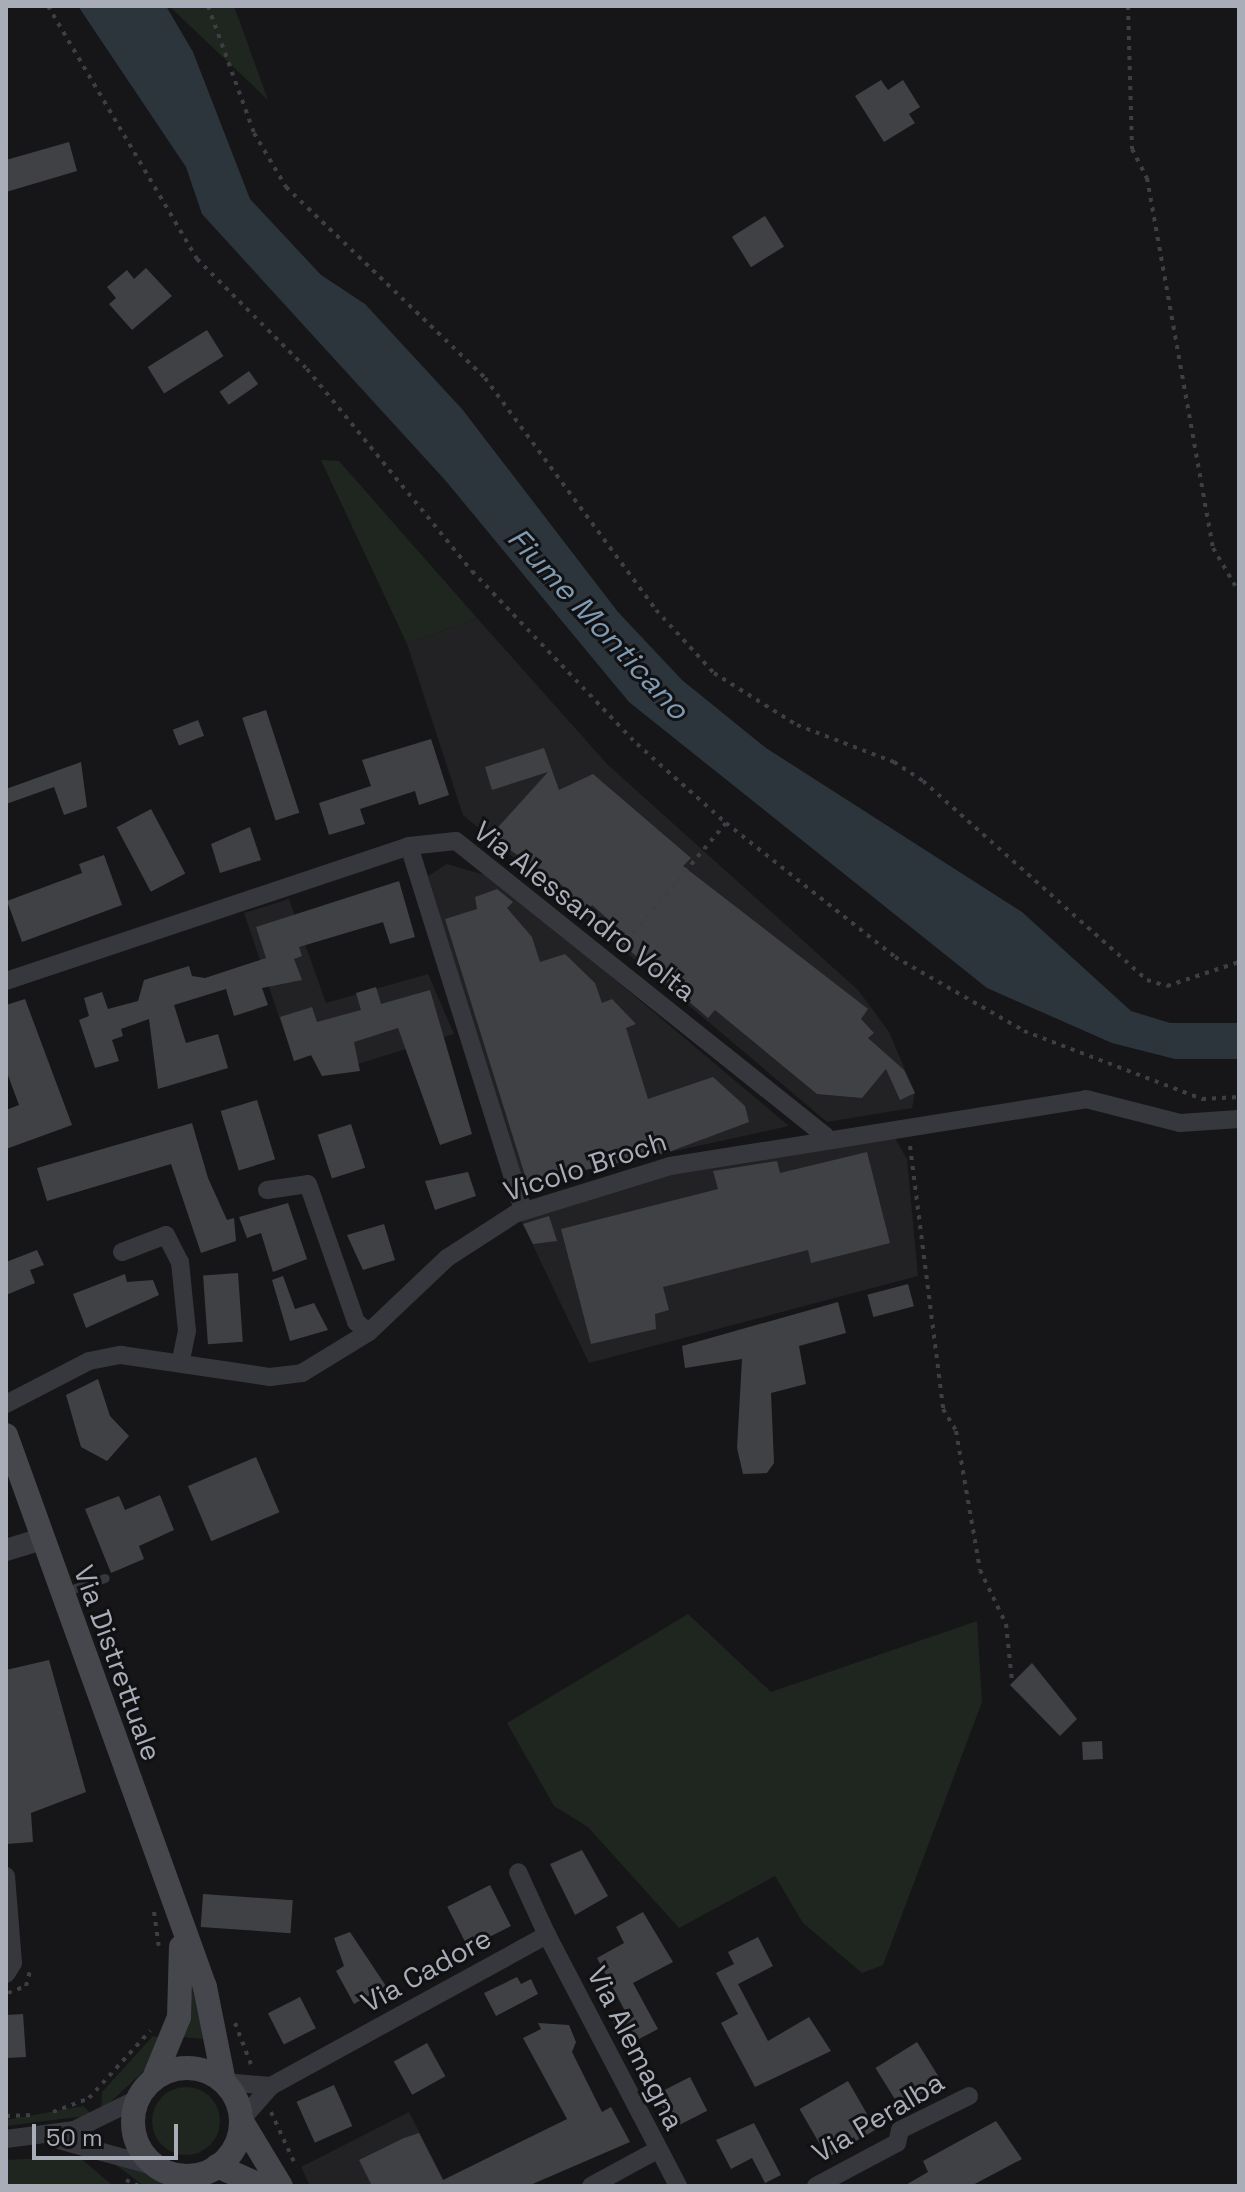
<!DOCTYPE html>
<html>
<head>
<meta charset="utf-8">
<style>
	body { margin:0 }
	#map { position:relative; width:1245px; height:2192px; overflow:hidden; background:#161618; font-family:"Space Grotesk",sans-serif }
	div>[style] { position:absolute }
	.built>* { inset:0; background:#222225 }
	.green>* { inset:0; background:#1e261f }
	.round { border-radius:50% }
	.water>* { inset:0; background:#2c353c }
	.building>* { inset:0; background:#404145; transform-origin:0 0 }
	.path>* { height:4px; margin-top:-2px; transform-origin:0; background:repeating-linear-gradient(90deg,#3d3f44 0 4px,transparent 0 10px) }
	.service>* { height:9px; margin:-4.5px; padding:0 4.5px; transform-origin:4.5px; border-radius:4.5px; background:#37383d }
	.minor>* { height:18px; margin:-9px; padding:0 9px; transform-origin:9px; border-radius:9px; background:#37383d }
	.tertiary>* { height:22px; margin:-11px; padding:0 11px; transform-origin:11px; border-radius:11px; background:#37383d }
	.secondary>* { height:24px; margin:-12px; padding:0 12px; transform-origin:12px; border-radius:12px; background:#45474d }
	.secondary>.ring { margin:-12px; padding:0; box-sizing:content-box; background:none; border:24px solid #45474d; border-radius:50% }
	span { translate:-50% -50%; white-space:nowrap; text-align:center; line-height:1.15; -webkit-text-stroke:6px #111113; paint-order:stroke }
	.street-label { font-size:28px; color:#a8adb8 }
	.water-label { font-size:30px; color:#7f9bb3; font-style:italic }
	.frame { position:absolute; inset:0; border:8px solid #a8adb8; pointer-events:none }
	.scale { position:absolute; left:32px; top:2124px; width:146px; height:36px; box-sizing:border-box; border:4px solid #a8adb8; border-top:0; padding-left:10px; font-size:24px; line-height:28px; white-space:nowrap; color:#a8adb8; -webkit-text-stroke:6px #111113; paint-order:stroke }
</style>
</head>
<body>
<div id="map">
	<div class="built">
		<div style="clip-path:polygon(477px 618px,607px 764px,858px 990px,889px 1032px,915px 1093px,912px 1108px,827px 1122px,463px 815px,407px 644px)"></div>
		<div style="clip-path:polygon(447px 864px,485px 875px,530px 908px,789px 1126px,529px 1183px,521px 1178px,428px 876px)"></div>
		<div style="clip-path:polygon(289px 899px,326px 1003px,428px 974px,454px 1034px,358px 1064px,338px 1047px,294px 1061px,244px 913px)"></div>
		<div style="clip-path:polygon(893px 1135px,907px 1159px,918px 1276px,589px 1363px,518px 1214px,629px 1182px)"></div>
		<div style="clip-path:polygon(409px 2112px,447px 2186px,310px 2186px,301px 2167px)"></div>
	</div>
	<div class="green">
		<div style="clip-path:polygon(169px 6px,234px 6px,268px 100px)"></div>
		<div style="clip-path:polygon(321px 460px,339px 461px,477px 618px,407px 644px)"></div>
		<div style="clip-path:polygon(688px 1614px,771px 1692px,977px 1621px,982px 1702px,883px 1965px,862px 1973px,803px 1923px,775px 1876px,679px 1928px,588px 1827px,554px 1806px,507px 1723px)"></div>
		<div style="clip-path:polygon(194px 1981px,203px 2039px,182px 2037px)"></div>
		<div style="clip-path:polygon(153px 2036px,163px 2038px,147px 2068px,101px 2111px,102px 2092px)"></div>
		<div class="round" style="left:152px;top:2087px;width:68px;height:68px"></div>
		<div style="clip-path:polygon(83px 2106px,93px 2115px,6px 2126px,6px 2120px)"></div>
		<div style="clip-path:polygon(78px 2156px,113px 2186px,6px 2186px,6px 2160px)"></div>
		<div style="clip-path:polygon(112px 2162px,176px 2183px,237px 2186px,144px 2186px)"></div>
	</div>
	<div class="water">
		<div style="clip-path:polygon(78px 6px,166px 6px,193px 52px,250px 199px,321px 275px,365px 304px,462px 409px,618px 612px,682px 680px,766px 748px,1022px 912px,1131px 1011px,1170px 1023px,1239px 1023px,1239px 1059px,1175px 1059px,1112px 1043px,987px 988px,629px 702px,445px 480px,202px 214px,186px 167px)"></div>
	</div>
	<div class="building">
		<div style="clip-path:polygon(881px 80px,888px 90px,903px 80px,920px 107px,909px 114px,915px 123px,884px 142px,855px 96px)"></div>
		<div style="clip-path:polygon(69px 142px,77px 171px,6px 192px,6px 160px)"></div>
		<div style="left:765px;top:216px;width:36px;height:39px;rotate:58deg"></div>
		<div style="clip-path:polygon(146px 268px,172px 296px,132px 330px,109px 304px,116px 298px,107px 287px,127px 270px,134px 279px)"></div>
		<div style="left:207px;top:330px;width:31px;height:70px;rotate:58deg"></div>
		<div style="left:249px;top:371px;width:16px;height:36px;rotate:55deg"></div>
		<div style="left:266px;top:710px;width:108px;height:25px;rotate:72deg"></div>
		<div style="left:198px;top:720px;width:17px;height:27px;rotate:69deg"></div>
		<div style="clip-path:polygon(431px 739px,449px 795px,419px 805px,415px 791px,360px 809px,365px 824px,329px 835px,319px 803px,371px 786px,362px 760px)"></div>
		<div style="clip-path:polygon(544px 748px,559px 790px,593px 774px,691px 858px,683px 866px,868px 1009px,861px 1019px,874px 1033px,868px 1038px,904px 1070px,915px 1093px,900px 1100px,886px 1069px,862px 1098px,817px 1094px,715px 1010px,708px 1018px,628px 949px,612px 934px,618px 928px,592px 905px,585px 913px,565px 896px,570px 891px,490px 836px,548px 772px,492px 790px,485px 767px)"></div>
		<div style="clip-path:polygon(81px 762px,87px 807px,64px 815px,54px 787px,6px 804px,6px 789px)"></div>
		<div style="left:151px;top:809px;width:73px;height:39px;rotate:62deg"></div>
		<div style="clip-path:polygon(250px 827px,261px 860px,220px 873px,211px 844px)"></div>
		<div style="clip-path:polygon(104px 855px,122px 905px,22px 942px,7px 901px,82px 873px,79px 864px)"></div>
		<div style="clip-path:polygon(399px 881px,415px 937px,390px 944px,383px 922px,299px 947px,302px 956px,294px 959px,302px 980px,262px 988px,268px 1005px,234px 1016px,226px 989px,174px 1005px,186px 1043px,218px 1034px,228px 1068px,158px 1089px,149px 1019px,121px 1029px,123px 1036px,112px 1040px,119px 1061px,95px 1068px,79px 1020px,89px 1016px,84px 998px,102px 992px,108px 1009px,138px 1001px,144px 980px,189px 966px,192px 976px,205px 978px,266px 958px,256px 927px)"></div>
		<div style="clip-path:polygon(497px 889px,513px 902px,507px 908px,532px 937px,540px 962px,565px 954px,595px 983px,602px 1003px,612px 999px,636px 1024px,626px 1028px,648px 1099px,713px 1077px,745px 1106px,749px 1122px,666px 1153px,527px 1182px,445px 919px,477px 909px,475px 897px)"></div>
		<div style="clip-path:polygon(376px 987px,381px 1004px,430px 990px,472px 1134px,440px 1145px,398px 1028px,354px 1042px,360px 1071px,322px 1076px,311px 1055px,294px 1061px,280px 1017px,312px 1007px,317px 1022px,361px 1010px,356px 993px)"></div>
		<div style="clip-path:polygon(25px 999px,72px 1125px,6px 1149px,6px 1110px,19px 1105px,6px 1070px,6px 1005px)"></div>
		<div style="left:257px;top:1100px;width:62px;height:38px;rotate:73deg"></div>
		<div style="clip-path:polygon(192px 1123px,208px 1178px,227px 1220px,234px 1218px,236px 1241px,201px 1253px,171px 1164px,47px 1201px,37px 1168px)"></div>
		<div style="left:351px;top:1124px;width:46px;height:35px;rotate:72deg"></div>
		<div style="clip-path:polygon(867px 1152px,890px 1243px,811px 1263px,808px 1250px,663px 1287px,669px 1310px,655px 1314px,656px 1329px,591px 1344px,561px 1229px,718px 1189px,713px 1171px,777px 1161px,780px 1173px)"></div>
		<div style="clip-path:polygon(468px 1172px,476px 1196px,435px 1210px,425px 1181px)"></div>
		<div style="clip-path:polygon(288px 1203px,307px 1259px,273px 1272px,261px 1233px,247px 1238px,239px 1217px)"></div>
		<div style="clip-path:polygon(549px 1216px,557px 1241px,533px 1244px,523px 1224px)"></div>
		<div style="clip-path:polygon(384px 1224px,395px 1260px,363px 1270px,347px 1235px)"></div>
		<div style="clip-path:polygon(37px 1250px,44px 1265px,30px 1270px,35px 1283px,6px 1295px,6px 1262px)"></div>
		<div style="left:238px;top:1273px;width:69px;height:35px;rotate:86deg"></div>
		<div style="clip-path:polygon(125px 1274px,127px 1282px,153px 1280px,159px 1295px,86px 1328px,73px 1294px)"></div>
		<div style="clip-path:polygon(283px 1276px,295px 1309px,314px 1303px,328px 1330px,290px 1341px,272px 1280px)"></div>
		<div style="left:908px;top:1284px;width:23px;height:42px;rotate:75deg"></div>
		<div style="clip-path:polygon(838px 1302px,846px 1333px,799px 1346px,806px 1384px,771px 1393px,774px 1463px,767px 1473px,743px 1474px,737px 1448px,742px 1359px,685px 1368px,682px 1346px)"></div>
		<div style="clip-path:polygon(98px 1379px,110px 1416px,129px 1436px,107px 1461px,81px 1447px,66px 1395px)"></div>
		<div style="left:256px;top:1457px;width:60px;height:74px;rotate:67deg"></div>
		<div style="clip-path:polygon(160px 1495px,174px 1530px,139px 1546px,144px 1559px,111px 1573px,85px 1509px,119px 1496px,125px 1510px)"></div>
		<div style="clip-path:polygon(49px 1660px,86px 1792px,31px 1813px,33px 1842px,6px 1844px,6px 1670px)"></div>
		<div style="clip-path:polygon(1032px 1663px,1077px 1719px,1060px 1736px,1010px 1685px)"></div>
		<div style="left:1102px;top:1741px;width:18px;height:20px;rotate:87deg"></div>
		<div style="clip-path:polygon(582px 1850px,608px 1896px,575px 1915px,550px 1864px)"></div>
		<div style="left:490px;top:1885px;width:46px;height:48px;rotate:63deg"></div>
		<div style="left:203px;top:1894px;width:90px;height:33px;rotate:4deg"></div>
		<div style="clip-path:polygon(643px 1912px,673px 1962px,633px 1983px,658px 2029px,626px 2046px,613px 2021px,626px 2013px,597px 1958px,624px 1943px,616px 1927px)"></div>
		<div style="clip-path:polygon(350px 1932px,386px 1986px,354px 2004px,336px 1971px,344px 1966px,334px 1938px)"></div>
		<div style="clip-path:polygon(758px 1937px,773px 1966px,738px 1984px,768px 2041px,809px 2017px,831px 2051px,755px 2087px,721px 2023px,738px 2014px,716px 1973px,734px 1964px,728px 1952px)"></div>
		<div style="clip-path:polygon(517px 1977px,521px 1984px,531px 1979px,538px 1994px,496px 2016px,484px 1993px)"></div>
		<div style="left:300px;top:1997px;width:35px;height:36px;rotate:63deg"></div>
		<div style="clip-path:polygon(23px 2014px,26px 2057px,6px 2058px,6px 2015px)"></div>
		<div style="clip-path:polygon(538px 2023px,569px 2025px,576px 2042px,572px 2052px,602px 2112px,611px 2107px,630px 2142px,528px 2186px,372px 2186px,359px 2160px,404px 2138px,419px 2133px,443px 2180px,567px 2119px,523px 2038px,541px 2029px)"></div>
		<div style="left:917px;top:2042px;width:46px;height:49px;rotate:58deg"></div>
		<div style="left:427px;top:2043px;width:38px;height:38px;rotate:61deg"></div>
		<div style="left:690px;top:2077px;width:38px;height:38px;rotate:63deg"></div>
		<div style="left:848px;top:2081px;width:56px;height:56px;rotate:60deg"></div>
		<div style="left:334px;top:2085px;width:45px;height:41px;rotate:66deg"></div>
		<div style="clip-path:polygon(996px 2121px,1022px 2159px,971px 2186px,904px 2186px,928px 2172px,923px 2161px)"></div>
		<div style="clip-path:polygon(754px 2123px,781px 2175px,765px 2183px,752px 2158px,731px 2169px,716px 2140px)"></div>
	</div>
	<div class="path">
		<div style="left:48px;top:6px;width:294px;rotate:59.5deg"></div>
		<div style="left:197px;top:259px;width:156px;rotate:45deg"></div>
		<div style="left:307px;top:369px;width:261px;rotate:50.8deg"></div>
		<div style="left:472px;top:571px;width:239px;rotate:46.4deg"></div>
		<div style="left:637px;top:744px;width:119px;rotate:41.6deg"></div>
		<div style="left:726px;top:823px;width:165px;rotate:130.1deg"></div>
		<div style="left:208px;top:6px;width:135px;rotate:70.1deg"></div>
		<div style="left:254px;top:133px;width:63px;rotate:59.3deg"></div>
		<div style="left:286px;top:187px;width:276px;rotate:43.8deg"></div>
		<div style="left:485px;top:378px;width:288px;rotate:53.6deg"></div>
		<div style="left:656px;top:610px;width:86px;rotate:47.4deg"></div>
		<div style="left:714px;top:673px;width:98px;rotate:32.1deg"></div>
		<div style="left:797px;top:725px;width:104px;rotate:20.9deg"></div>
		<div style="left:894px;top:762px;width:35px;rotate:33deg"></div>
		<div style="left:923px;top:781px;width:300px;rotate:41.6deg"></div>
		<div style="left:1147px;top:980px;width:21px;rotate:17deg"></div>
		<div style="left:1167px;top:986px;width:76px;rotate:-18.4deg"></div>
		<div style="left:1128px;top:6px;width:143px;rotate:88.4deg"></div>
		<div style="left:1132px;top:149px;width:33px;rotate:63deg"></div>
		<div style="left:1147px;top:178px;width:376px;rotate:79.9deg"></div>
		<div style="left:1213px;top:548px;width:51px;rotate:59.4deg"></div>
		<div style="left:726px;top:823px;width:216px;rotate:38.4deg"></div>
		<div style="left:895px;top:957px;width:149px;rotate:29.8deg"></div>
		<div style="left:1024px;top:1031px;width:191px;rotate:20.9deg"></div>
		<div style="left:1202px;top:1099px;width:37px;rotate:-3deg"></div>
		<div style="left:910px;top:1146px;width:265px;rotate:82.8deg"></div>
		<div style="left:943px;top:1409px;width:26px;rotate:59deg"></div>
		<div style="left:956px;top:1431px;width:141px;rotate:80.2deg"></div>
		<div style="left:980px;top:1570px;width:60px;rotate:64.3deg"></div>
		<div style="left:1006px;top:1624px;width:57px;rotate:84deg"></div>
		<div style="left:154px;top:1912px;width:34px;rotate:82deg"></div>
		<div style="left:8px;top:1993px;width:19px;rotate:-21deg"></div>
		<div style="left:26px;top:1986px;width:16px;rotate:-75deg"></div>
		<div style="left:235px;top:2023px;width:47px;rotate:68.9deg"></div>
		<div style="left:53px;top:2112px;width:39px;rotate:-21deg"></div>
		<div style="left:89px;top:2098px;width:91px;rotate:-47.7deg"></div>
		<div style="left:271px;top:2112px;width:60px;rotate:65.2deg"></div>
		<div style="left:6px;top:2116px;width:27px;rotate:-2deg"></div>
		<div style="left:126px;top:2180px;width:14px;rotate:25deg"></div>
	</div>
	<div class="service">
		<div style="left:64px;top:1592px;width:43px;rotate:-18.9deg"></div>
	</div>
	<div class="minor">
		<div style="left:409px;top:846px;width:381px;rotate:72.6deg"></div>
		<div style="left:6px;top:981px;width:425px;rotate:-18.5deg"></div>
		<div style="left:409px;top:846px;width:47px;rotate:-6.1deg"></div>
		<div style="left:456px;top:841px;width:473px;rotate:38.6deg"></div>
		<div style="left:267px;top:1190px;width:41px;rotate:-8.3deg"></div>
		<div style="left:308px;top:1184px;width:146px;rotate:70.8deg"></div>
		<div style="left:356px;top:1322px;width:16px;rotate:38deg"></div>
		<div style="left:122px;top:1252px;width:47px;rotate:-21.1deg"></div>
		<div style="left:166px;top:1235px;width:30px;rotate:63deg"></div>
		<div style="left:180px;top:1262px;width:69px;rotate:84.2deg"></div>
		<div style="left:187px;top:1331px;width:29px;rotate:102deg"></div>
		<div style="left:6px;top:1404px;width:93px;rotate:-27.4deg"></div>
		<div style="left:89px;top:1361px;width:33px;rotate:-11deg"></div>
		<div style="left:121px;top:1355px;width:151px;rotate:8.4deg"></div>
		<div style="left:270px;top:1377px;width:32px;rotate:-7deg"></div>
		<div style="left:302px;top:1373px;width:79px;rotate:-31.5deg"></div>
		<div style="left:369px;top:1332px;width:108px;rotate:-43.5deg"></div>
		<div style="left:447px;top:1258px;width:81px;rotate:-32.9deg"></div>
		<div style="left:515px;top:1214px;width:162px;rotate:-17.2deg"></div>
		<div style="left:670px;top:1166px;width:421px;rotate:-9.1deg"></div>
		<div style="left:1086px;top:1099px;width:97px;rotate:14.3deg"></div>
		<div style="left:1180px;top:1123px;width:59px;rotate:-3.9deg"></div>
		<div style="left:6px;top:1876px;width:87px;rotate:85.4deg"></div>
		<div style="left:13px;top:1963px;width:13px;rotate:122deg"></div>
		<div style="left:547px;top:1935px;width:283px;rotate:62.4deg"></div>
		<div style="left:224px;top:2082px;width:47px;rotate:4.9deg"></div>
		<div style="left:271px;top:2086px;width:45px;rotate:131.4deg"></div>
		<div style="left:271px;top:2086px;width:315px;rotate:-28.7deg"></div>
		<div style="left:547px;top:1935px;width:69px;rotate:-114.7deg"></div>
		<div style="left:6px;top:2139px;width:69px;rotate:-7.5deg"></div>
		<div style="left:74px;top:2130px;width:70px;rotate:-26.2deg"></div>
		<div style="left:55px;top:2139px;width:106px;rotate:15.4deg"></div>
		<div style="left:591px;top:2186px;width:75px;rotate:-28.6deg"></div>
		<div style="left:816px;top:2186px;width:92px;rotate:-28deg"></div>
		<div style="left:897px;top:2143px;width:13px;rotate:-77deg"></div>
		<div style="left:900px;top:2130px;width:77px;rotate:-26.2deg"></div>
	</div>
	<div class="tertiary">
		<div style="left:6px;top:1550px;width:38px;rotate:-17deg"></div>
	</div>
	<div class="secondary">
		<div style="left:6px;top:1435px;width:587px;rotate:70.18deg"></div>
		<div style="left:205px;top:1987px;width:97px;rotate:78.7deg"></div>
		<div class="ring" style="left:133px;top:2068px;width:84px;height:84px"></div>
		<div style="left:154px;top:2078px;width:66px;rotate:-67.7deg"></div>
		<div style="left:179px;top:2017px;width:70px;rotate:-88.4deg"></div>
		<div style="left:241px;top:2120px;width:77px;rotate:58.8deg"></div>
		<div style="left:217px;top:2166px;width:49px;rotate:24deg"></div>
	</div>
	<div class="street-label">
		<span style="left:585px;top:911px;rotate:38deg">Via Alessandro Volta</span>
		<span style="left:585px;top:1166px;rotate:-18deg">Vicolo Broch</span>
		<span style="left:118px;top:1663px;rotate:70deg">Via Distrettuale</span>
		<span style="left:426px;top:1970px;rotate:-29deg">Via Cadore</span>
		<span style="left:636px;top:2048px;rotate:63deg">Via Alemagna</span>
		<span style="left:878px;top:2117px;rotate:-31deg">Via Peralba</span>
	</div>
	<div class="water-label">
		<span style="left:598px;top:624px;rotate:47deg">Fiume Monticano</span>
	</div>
	<div class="frame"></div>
	<div class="scale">50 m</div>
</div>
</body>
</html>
